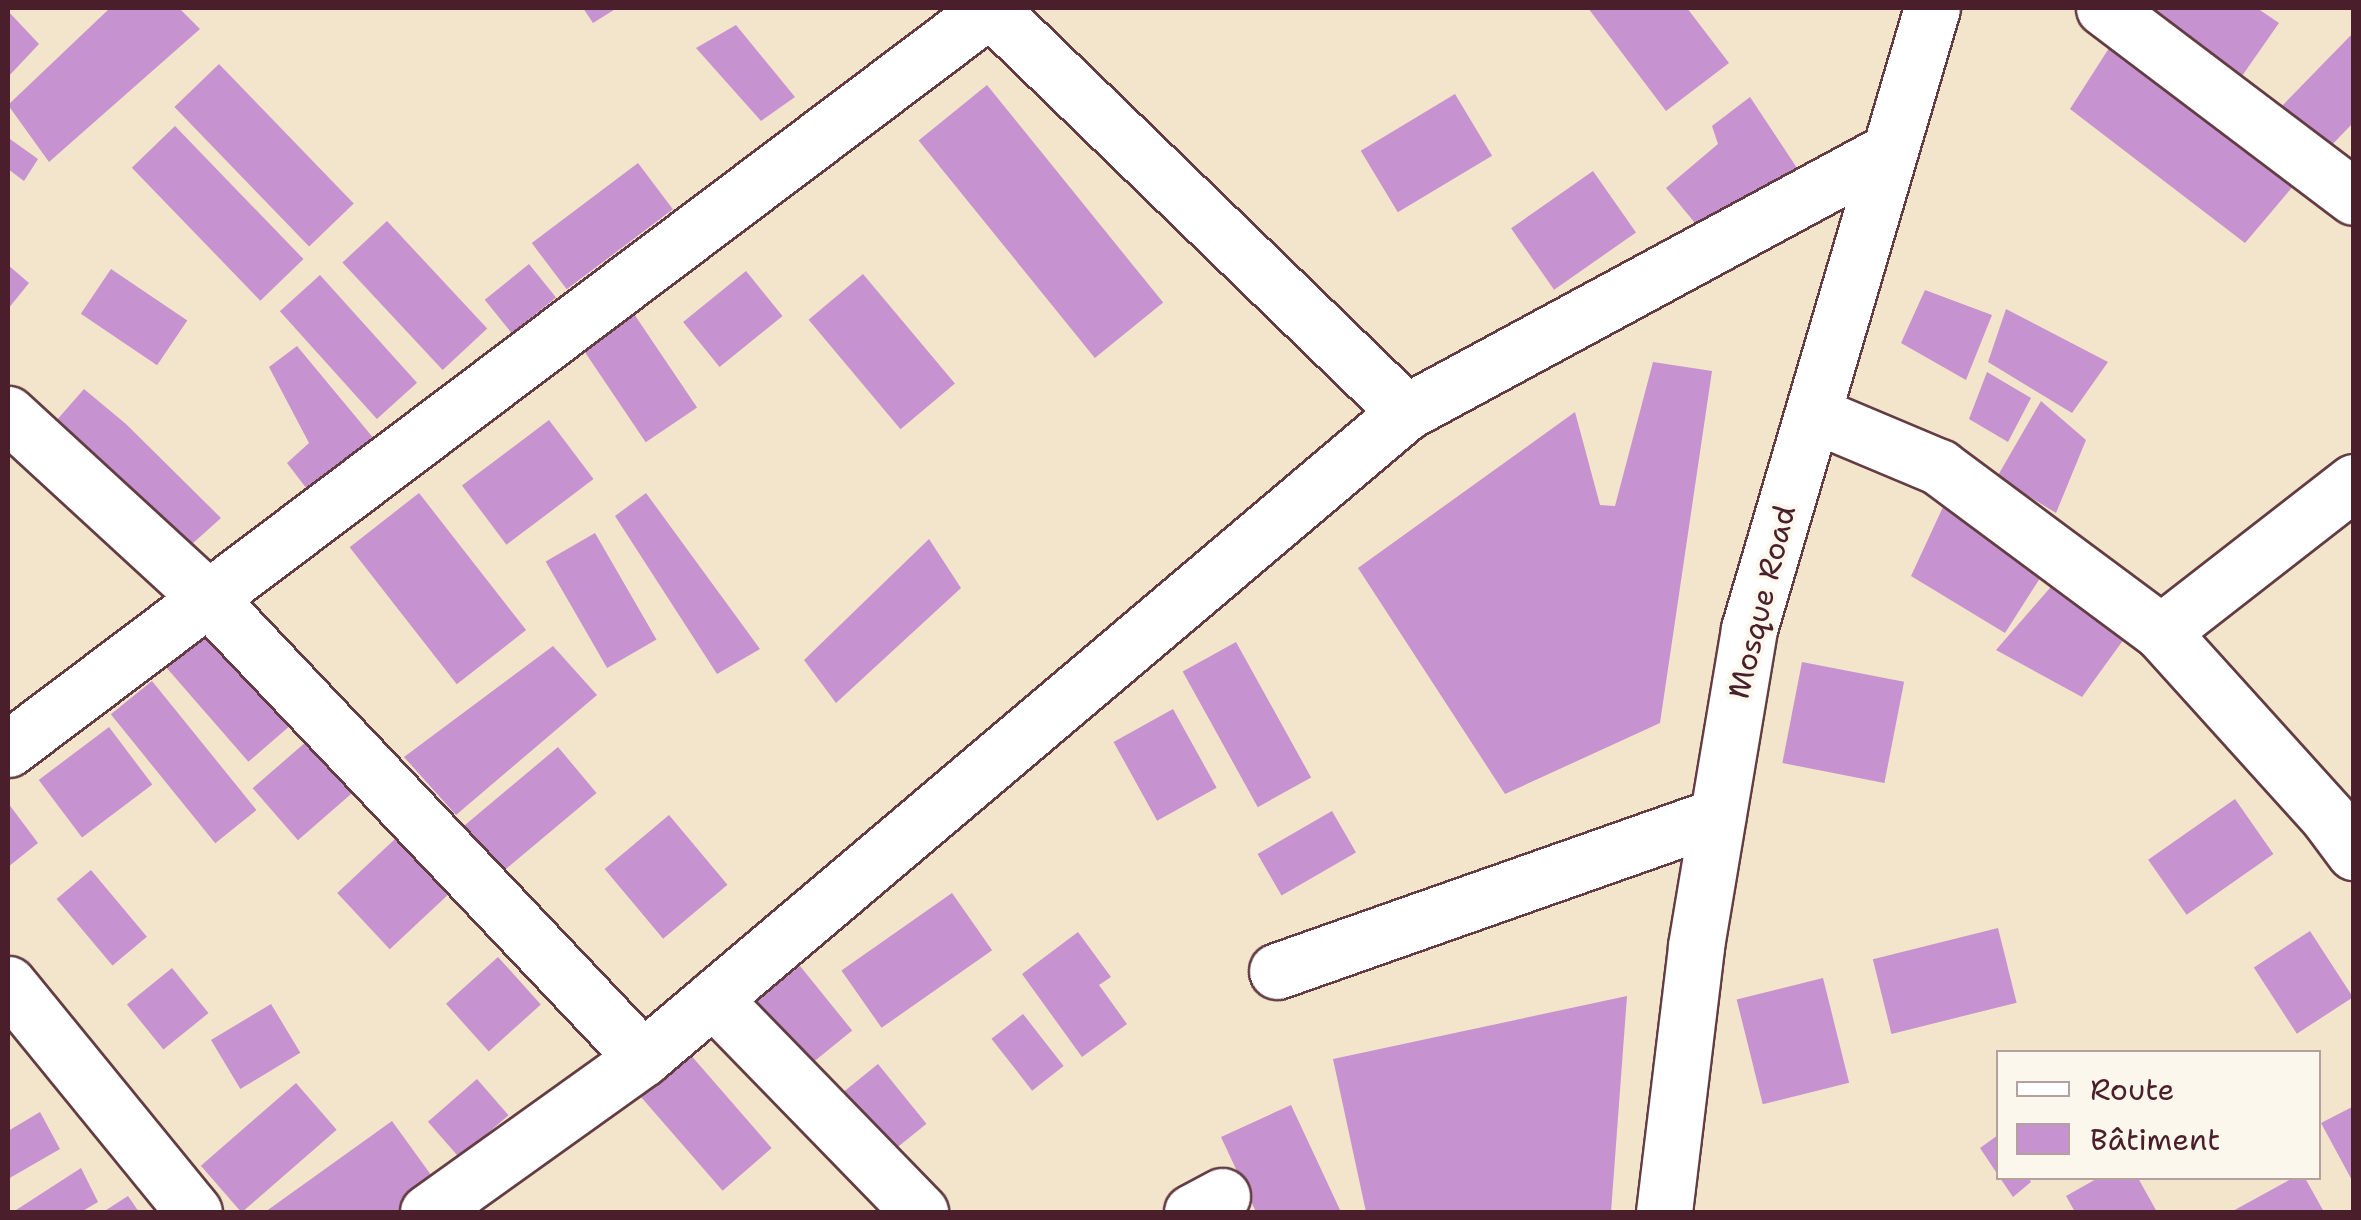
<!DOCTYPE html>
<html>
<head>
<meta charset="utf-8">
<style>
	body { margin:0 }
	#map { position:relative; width:2361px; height:1220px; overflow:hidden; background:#f3e5cb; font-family:"Shantell Sans",sans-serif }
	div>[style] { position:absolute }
	.building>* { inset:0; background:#c693d0; transform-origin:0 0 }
	.roads { filter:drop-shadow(2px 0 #633d43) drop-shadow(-2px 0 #633d43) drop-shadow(0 2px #633d43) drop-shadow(0 -2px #633d43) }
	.minor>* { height:55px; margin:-27.5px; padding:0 27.5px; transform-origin:27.5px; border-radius:27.5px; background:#fff }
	span { translate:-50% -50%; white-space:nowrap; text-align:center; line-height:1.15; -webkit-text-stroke:8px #fbf7ec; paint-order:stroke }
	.street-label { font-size:30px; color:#4a1f2b }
	.frame { position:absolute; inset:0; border:10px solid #4a1f2b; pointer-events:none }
	.legend { position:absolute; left:1996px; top:1050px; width:325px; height:130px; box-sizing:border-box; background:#fbf7ec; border:2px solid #b4a19f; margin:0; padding:12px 18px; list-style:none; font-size:30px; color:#4a1f2b }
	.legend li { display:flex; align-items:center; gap:20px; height:50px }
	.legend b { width:50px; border:2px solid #b4a19f }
</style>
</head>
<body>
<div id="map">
	<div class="building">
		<div style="clip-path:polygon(110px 8px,179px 8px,200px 29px,49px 162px,8px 105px)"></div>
		<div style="clip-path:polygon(583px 8px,617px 8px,593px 23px)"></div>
		<div style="clip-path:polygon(1588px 8px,1687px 8px,1729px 63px,1666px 111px)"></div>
		<div style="clip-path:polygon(2123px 8px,2257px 8px,2279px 23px,2235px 86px)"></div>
		<div style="clip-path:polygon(8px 11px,39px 44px,8px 77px)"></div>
		<div style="clip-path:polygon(736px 25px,795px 97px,761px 121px,696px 48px)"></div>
		<div style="clip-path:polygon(2354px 32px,2354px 122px,2325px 152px,2280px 108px)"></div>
		<div style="clip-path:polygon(2111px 45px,2300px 178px,2245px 243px,2070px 109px)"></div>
		<div style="left:219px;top:64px;width:194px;height:62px;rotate:46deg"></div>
		<div style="left:987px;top:85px;width:280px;height:88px;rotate:51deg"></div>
		<div style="left:1455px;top:94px;width:72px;height:110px;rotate:59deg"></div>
		<div style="clip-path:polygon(1750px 97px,1797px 168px,1700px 229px,1666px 188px,1718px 144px,1712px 126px)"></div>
		<div style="left:175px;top:126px;width:185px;height:60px;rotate:46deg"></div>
		<div style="clip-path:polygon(10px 139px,38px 159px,24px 181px,8px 169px)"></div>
		<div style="left:638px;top:163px;width:58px;height:133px;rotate:53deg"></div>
		<div style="left:1593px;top:171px;width:75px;height:100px;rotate:55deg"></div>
		<div style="left:387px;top:221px;width:147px;height:61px;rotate:47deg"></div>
		<div style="left:529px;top:264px;width:43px;height:57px;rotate:51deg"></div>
		<div style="clip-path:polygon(8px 265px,29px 283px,8px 309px)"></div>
		<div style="left:111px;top:269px;width:92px;height:54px;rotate:34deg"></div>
		<div style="left:746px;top:271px;width:58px;height:81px;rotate:51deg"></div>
		<div style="left:863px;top:274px;width:143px;height:71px;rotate:50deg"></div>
		<div style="left:320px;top:275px;width:145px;height:54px;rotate:48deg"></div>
		<div style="clip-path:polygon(1925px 290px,1992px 315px,1966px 380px,1901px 343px)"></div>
		<div style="left:630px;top:308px;width:120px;height:62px;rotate:56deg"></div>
		<div style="clip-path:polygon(2006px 309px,2108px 362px,2072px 413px,1988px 362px)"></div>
		<div style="clip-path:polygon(297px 346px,380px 446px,313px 497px,287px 463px,309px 443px,269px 367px)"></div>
		<div style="clip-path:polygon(1653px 362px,1712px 371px,1660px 723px,1505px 794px,1358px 568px,1575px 412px,1600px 505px,1615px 506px)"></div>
		<div style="clip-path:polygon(1987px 372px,2031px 398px,2008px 442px,1969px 419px)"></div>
		<div style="clip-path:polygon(84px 389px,126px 424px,221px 518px,172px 562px,48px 430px)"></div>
		<div style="clip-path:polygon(2041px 401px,2086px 440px,2056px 513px,1997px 477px)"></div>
		<div style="left:549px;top:420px;width:74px;height:109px;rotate:53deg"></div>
		<div style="left:419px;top:493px;width:174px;height:88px;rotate:52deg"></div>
		<div style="clip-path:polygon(646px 493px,760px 649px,717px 674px,615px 516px)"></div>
		<div style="clip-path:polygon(1943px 507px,2042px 575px,2005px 633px,1911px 576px)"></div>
		<div style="left:595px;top:533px;width:123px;height:57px;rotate:60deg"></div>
		<div style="clip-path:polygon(929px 539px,961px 588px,836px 703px,804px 660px)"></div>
		<div style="clip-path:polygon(2056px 581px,2124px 639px,2082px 697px,1996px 650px)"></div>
		<div style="left:205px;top:622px;width:134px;height:59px;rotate:49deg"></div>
		<div style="left:1236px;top:642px;width:155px;height:61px;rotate:61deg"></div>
		<div style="clip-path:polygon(553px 646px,597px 695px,456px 815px,404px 757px)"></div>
		<div style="left:1802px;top:662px;width:104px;height:103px;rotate:11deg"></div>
		<div style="left:152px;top:681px;width:166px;height:53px;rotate:51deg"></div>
		<div style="left:1173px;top:709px;width:90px;height:68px;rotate:61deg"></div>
		<div style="left:109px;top:727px;width:72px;height:88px;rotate:53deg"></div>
		<div style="left:307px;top:741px;width:69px;height:72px;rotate:49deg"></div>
		<div style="left:558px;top:747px;width:60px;height:135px;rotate:50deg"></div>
		<div style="left:2235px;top:799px;width:67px;height:106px;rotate:55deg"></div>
		<div style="clip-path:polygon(8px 803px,38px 843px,8px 867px)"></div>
		<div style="left:1332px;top:811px;width:48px;height:86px;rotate:60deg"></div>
		<div style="left:669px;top:815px;width:91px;height:84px;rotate:50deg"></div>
		<div style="left:395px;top:839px;width:77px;height:79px;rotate:47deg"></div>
		<div style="left:91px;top:870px;width:87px;height:45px;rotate:50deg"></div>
		<div style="left:952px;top:893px;width:70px;height:135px;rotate:55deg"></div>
		<div style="left:1998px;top:928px;width:77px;height:129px;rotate:76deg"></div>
		<div style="left:2310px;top:931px;width:79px;height:67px;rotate:57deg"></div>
		<div style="clip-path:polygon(1078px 932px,1111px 977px,1099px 985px,1127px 1024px,1082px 1057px,1022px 974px)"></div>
		<div style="left:498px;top:957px;width:64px;height:70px;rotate:48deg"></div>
		<div style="left:800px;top:966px;width:83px;height:67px;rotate:51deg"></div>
		<div style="left:172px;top:968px;width:58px;height:58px;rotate:51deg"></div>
		<div style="left:1823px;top:978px;width:108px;height:89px;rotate:76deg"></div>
		<div style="clip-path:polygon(1627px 996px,1611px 1212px,1366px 1212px,1333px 1059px)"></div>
		<div style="left:271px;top:1004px;width:57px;height:70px;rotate:59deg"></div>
		<div style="left:1023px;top:1014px;width:66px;height:40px;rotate:52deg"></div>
		<div style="left:689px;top:1053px;width:126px;height:65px;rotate:49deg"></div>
		<div style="left:878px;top:1064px;width:77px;height:56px;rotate:51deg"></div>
		<div style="left:477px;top:1079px;width:48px;height:65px;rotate:49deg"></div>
		<div style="left:296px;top:1083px;width:62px;height:126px;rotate:49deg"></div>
		<div style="clip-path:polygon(1291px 1105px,1341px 1212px,1256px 1212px,1221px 1137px)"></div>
		<div style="clip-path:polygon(2354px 1106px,2354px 1184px,2321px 1123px)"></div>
		<div style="clip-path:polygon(40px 1112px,60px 1149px,8px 1179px,8px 1131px)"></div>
		<div style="clip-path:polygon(392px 1121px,439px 1186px,401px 1212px,265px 1212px)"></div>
		<div style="clip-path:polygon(1998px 1135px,1998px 1175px,1980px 1148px)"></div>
		<div style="clip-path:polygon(81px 1168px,98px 1202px,81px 1212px,13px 1212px)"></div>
		<div style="clip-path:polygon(2000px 1178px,2029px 1178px,2031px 1182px,2013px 1197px)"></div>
		<div style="clip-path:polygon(2098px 1178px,2138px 1178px,2157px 1212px,2075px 1212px,2066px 1196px)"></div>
		<div style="clip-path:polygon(2293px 1178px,2305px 1178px,2324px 1212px,2231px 1212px)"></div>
		<div style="clip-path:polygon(128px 1196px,139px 1212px,103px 1212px)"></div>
	</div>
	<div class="roads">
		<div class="minor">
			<div style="left:989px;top:8px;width:581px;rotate:44.09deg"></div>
			<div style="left:2104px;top:8px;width:313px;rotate:37.1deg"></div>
			<div style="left:8px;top:414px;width:269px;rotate:42.6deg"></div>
			<div style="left:206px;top:596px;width:636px;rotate:46.59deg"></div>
			<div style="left:1813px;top:414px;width:137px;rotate:22.8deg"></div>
			<div style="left:1939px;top:467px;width:277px;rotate:36.6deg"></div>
			<div style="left:2161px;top:632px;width:249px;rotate:47.9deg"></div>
			<div style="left:2328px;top:817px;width:44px;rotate:53.4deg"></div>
			<div style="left:2161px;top:632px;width:244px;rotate:-37.9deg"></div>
			<div style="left:8px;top:749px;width:1231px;rotate:-37.01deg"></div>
			<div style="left:1277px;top:971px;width:467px;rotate:-19.4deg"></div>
			<div style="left:8px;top:984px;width:294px;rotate:50.8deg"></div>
			<div style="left:713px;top:999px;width:297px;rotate:45.8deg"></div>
			<div style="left:428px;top:1212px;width:264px;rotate:-35.6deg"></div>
			<div style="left:643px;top:1058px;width:1000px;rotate:-40.25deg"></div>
			<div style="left:1406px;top:412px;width:549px;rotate:-28.39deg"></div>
			<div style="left:1192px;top:1212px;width:34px;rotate:-28deg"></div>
			<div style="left:1664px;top:1212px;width:268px;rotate:-83.1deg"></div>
			<div style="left:1696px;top:946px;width:321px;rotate:-80.5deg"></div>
			<div style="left:1749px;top:629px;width:647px;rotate:-73.58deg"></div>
		</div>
	</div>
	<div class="street-label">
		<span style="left:1762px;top:602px;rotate:-76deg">Mosque Road</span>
	</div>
	<div class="frame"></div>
	<ul class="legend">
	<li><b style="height:12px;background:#fff"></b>Route</li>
	<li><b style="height:28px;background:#c693d0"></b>Bâtiment</li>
	</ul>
</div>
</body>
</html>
